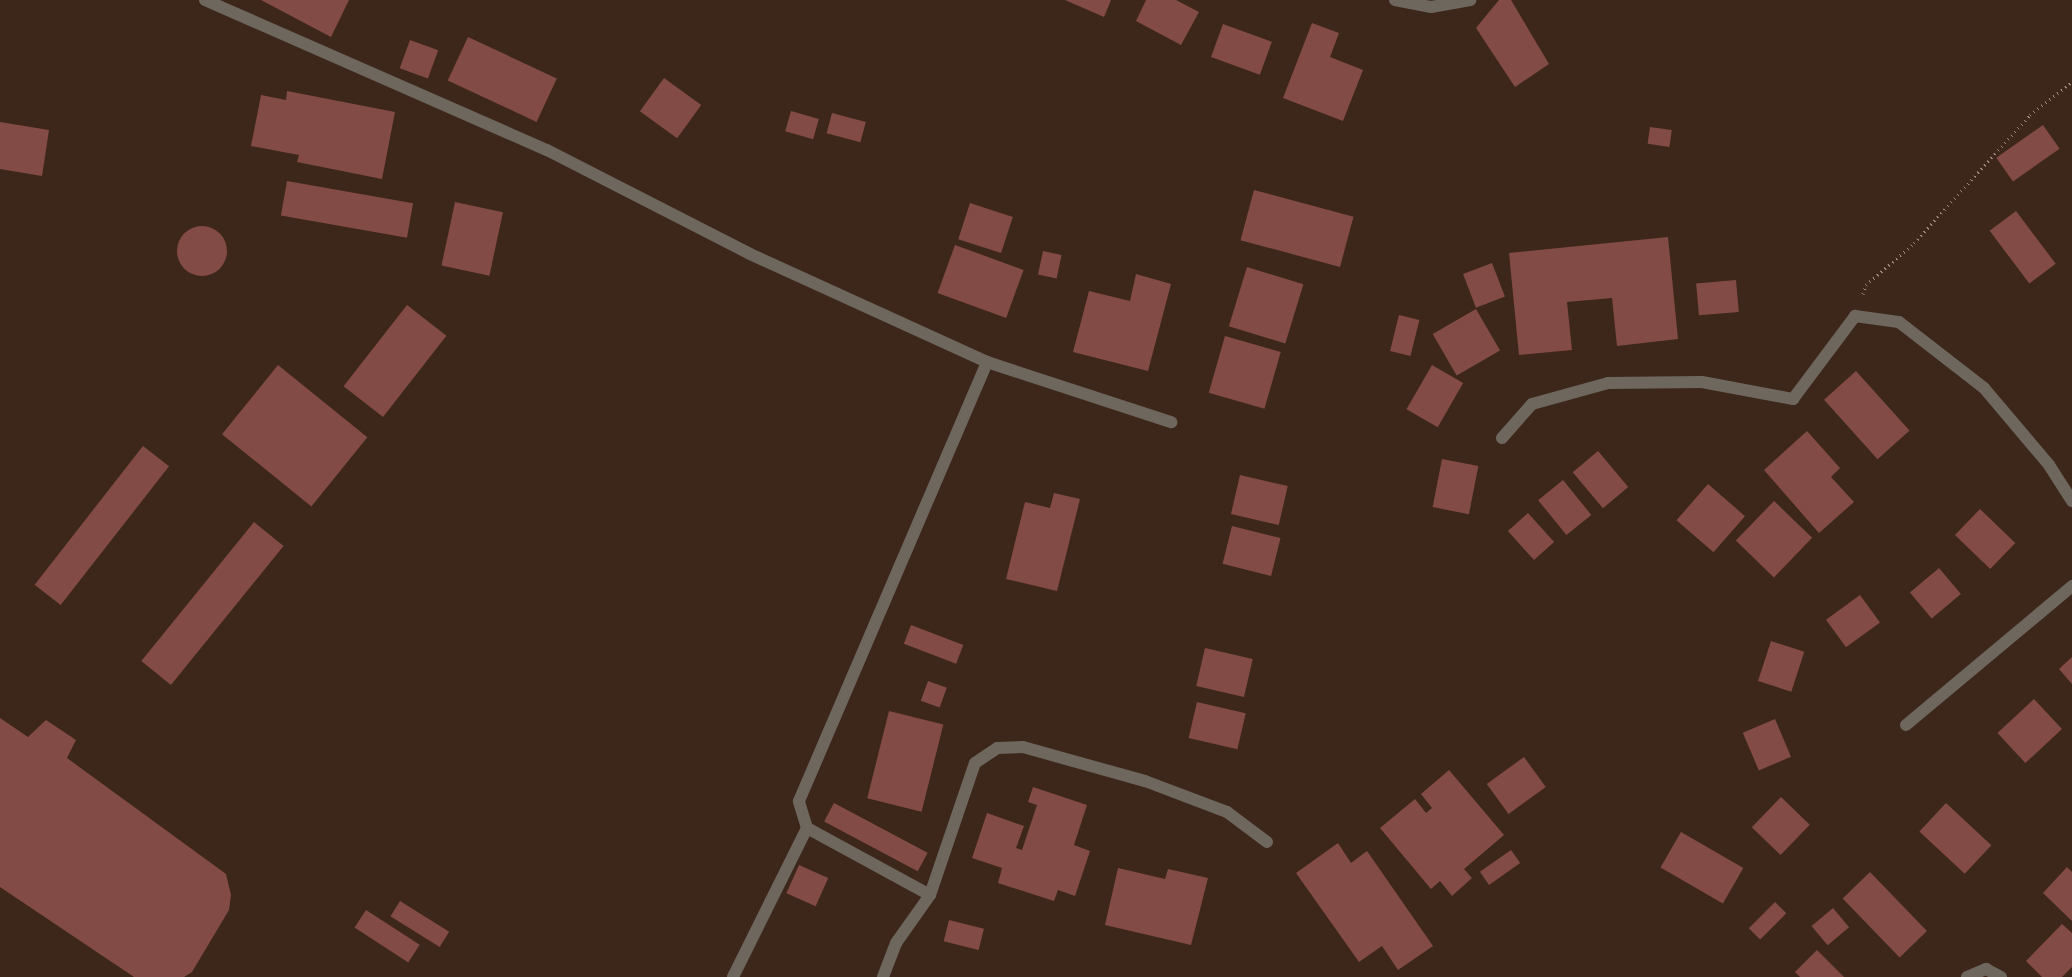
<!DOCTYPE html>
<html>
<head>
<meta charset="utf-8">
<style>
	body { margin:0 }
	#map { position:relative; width:2072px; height:977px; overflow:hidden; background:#3d271a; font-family:"Times New Roman",serif }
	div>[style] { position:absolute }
	.building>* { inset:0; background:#834b45; transform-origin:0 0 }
	.round { border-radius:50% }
	.path>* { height:3px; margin-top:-1.5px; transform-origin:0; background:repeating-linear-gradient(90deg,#9d8b80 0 1px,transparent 0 5px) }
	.minor>* { height:12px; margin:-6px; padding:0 6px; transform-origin:6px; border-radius:6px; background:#6e675d }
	span { translate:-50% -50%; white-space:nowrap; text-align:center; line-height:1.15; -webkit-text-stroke:5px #321d10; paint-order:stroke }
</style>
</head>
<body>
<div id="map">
	<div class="building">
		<div style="clip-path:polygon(261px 0,349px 0,331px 37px)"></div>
		<div style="clip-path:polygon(1065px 0,1111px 0,1104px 17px)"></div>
		<div style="clip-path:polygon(1146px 0,1176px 0,1199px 12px,1181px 45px,1136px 21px)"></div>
		<div style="clip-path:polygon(1499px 0,1511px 0,1549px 64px,1515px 87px,1476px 28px)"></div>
		<div style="clip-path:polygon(1312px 23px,1339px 33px,1330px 57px,1363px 70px,1343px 121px,1283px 98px)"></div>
		<div style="left:1223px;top:24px;width:52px;height:35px;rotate:20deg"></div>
		<div style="left:468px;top:37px;width:98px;height:48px;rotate:25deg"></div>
		<div style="left:410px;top:40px;width:30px;height:30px;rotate:20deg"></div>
		<div style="left:664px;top:78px;width:46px;height:41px;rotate:36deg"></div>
		<div style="clip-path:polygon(287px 91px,395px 112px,382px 179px,297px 162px,299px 155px,251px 146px,261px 95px,286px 100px)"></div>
		<div style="left:791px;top:111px;width:29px;height:21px;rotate:16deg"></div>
		<div style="left:832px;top:113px;width:35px;height:21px;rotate:15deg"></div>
		<div style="clip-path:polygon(0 122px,49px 130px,42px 176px,0 169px)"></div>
		<div style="left:2043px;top:125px;width:29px;height:57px;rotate:55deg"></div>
		<div style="left:1650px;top:127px;width:22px;height:17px;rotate:8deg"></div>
		<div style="left:287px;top:181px;width:128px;height:35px;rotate:10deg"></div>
		<div style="left:1254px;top:190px;width:103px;height:52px;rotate:15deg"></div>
		<div style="left:455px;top:202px;width:49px;height:65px;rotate:12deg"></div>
		<div style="left:970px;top:203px;width:45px;height:38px;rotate:18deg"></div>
		<div style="left:2016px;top:211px;width:66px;height:33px;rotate:53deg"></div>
		<div class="round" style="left:177px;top:226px;width:50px;height:50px"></div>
		<div style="clip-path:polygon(1668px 237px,1678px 339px,1617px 346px,1612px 298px,1567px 302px,1572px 350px,1519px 355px,1509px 253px)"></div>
		<div style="left:955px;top:245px;width:73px;height:51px;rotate:20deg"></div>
		<div style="left:1043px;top:251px;width:19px;height:24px;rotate:12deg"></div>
		<div style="left:1492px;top:263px;width:36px;height:31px;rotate:69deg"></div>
		<div style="left:1247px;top:267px;width:59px;height:62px;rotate:17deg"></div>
		<div style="clip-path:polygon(1136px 274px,1171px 284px,1148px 371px,1073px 352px,1089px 291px,1130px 301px)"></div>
		<div style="left:1736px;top:280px;width:32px;height:40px;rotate:85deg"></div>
		<div style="left:407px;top:305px;width:50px;height:103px;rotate:38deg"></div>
		<div style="left:1476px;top:309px;width:48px;height:50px;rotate:60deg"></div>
		<div style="left:1399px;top:315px;width:21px;height:37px;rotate:14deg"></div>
		<div style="left:1225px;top:336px;width:58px;height:59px;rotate:16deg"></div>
		<div style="left:278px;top:365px;width:115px;height:89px;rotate:39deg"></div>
		<div style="left:1432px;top:365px;width:36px;height:51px;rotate:30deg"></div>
		<div style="left:1856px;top:371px;width:80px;height:43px;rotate:48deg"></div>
		<div style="clip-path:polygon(1807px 431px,1840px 468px,1831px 477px,1854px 502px,1819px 533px,1764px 470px)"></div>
		<div style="left:143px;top:446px;width:33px;height:176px;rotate:38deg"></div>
		<div style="left:1598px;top:451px;width:47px;height:33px;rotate:50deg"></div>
		<div style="left:1442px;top:459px;width:37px;height:49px;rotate:11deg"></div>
		<div style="left:1240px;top:475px;width:49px;height:40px;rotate:13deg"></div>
		<div style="left:1563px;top:480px;width:45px;height:32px;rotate:51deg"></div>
		<div style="left:1708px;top:484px;width:49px;height:48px;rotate:41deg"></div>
		<div style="clip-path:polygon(1054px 493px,1080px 499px,1057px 591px,1006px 579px,1025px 502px,1050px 508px)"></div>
		<div style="left:1774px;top:501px;width:53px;height:55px;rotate:44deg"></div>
		<div style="left:1980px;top:509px;width:49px;height:36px;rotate:44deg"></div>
		<div style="left:1528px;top:513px;width:39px;height:27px;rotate:48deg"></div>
		<div style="left:254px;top:522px;width:38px;height:179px;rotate:39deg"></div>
		<div style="left:1232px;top:526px;width:50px;height:39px;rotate:14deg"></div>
		<div style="left:1939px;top:568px;width:34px;height:38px;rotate:50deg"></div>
		<div style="left:1860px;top:595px;width:34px;height:42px;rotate:54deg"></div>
		<div style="left:911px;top:625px;width:56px;height:20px;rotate:21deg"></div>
		<div style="left:1771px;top:641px;width:35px;height:42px;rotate:18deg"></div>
		<div style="left:1205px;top:648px;width:49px;height:39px;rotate:13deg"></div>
		<div style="clip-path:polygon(2072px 657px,2072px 684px,2059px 669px)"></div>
		<div style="left:928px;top:681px;width:20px;height:21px;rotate:20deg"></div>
		<div style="left:2034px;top:699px;width:41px;height:50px;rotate:47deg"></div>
		<div style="left:1197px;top:702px;width:50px;height:37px;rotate:13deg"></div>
		<div style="left:889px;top:711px;width:56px;height:90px;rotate:14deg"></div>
		<div style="clip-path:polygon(0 718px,28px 737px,46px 720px,76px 740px,67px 758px,226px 874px,231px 895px,229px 910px,192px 972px,184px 977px,134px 977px,0 887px)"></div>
		<div style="left:1775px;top:719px;width:41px;height:35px;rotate:67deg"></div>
		<div style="left:1524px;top:757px;width:37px;height:46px;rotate:54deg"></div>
		<div style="clip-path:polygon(1449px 770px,1504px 835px,1464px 869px,1472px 878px,1452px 896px,1440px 881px,1431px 889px,1380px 828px,1415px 799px,1426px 813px,1432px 808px,1421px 794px)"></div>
		<div style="clip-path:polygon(1033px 787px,1087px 805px,1074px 845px,1090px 851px,1075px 896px,1058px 890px,1054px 901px,998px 883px,1002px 868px,972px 858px,987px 813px,1024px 826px,1016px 848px,1022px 850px,1037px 805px,1028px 802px)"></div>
		<div style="left:1781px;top:797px;width:40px;height:42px;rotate:44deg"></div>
		<div style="left:834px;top:803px;width:106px;height:21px;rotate:28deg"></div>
		<div style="left:1946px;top:803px;width:62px;height:39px;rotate:43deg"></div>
		<div style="left:1681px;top:832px;width:72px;height:41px;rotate:30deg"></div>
		<div style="clip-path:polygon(1338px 843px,1351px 863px,1367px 851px,1433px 946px,1398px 970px,1382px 946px,1359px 962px,1296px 873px)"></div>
		<div style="left:1511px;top:850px;width:16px;height:38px;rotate:55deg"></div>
		<div style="left:799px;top:865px;width:32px;height:31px;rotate:24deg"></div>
		<div style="clip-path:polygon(2067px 867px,2072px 872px,2072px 921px,2043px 893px)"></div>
		<div style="clip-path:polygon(1118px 868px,1165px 879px,1168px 869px,1208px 878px,1191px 945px,1105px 925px)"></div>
		<div style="left:1870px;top:872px;width:82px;height:38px;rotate:46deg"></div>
		<div style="left:400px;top:901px;width:58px;height:18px;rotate:32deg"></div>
		<div style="left:1775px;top:902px;width:16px;height:37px;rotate:45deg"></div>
		<div style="left:1833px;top:908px;width:25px;height:28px;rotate:50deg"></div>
		<div style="left:366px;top:910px;width:64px;height:21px;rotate:33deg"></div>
		<div style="left:949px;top:920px;width:36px;height:22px;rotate:14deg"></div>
		<div style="clip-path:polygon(2062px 924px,2072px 933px,2072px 967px,2062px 977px,2042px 977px,2026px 961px)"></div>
		<div style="clip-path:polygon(1817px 950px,1844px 977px,1800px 977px,1795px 972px)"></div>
	</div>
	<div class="path">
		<div style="left:1863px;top:294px;width:9px;rotate:-72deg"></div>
		<div style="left:1866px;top:285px;width:64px;rotate:-41.2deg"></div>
		<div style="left:1914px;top:243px;width:173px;rotate:-47.8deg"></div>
		<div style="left:2030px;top:115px;width:53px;rotate:-38.2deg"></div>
	</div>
	<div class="minor">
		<div style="left:205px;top:0;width:373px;rotate:23.7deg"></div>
		<div style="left:547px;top:150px;width:228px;rotate:27.1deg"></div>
		<div style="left:750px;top:254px;width:260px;rotate:24.5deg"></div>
		<div style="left:987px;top:362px;width:194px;rotate:18.1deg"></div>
		<div style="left:1395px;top:0;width:37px;rotate:11deg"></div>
		<div style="left:1431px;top:7px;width:40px;rotate:-10deg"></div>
		<div style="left:1502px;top:438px;width:45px;rotate:-48.6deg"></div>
		<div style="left:1532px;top:404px;width:79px;rotate:-15.4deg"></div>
		<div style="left:1608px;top:383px;width:94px;rotate:-0.6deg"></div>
		<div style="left:1702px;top:382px;width:93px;rotate:10.6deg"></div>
		<div style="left:1793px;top:399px;width:104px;rotate:-53.2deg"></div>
		<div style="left:1855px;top:316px;width:44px;rotate:7.8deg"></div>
		<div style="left:1899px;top:322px;width:108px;rotate:37.8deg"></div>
		<div style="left:1984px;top:388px;width:101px;rotate:49.8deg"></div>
		<div style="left:2049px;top:465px;width:43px;rotate:57.4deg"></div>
		<div style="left:1906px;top:725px;width:217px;rotate:-39.9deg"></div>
		<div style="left:930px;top:895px;width:140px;rotate:-151.4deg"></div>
		<div style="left:807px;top:828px;width:28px;rotate:-107deg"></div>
		<div style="left:799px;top:801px;width:478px;rotate:-66.8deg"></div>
		<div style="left:733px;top:977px;width:166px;rotate:-63.6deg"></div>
		<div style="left:883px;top:977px;width:36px;rotate:-69deg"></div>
		<div style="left:896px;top:943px;width:59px;rotate:-54.7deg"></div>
		<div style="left:930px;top:895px;width:139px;rotate:-71.2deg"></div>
		<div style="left:975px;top:763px;width:27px;rotate:-34deg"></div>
		<div style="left:997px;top:748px;width:26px;rotate:-2deg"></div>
		<div style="left:1023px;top:747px;width:127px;rotate:15.6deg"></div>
		<div style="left:1145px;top:781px;width:88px;rotate:20.7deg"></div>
		<div style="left:1227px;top:812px;width:50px;rotate:36.9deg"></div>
		<div style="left:1967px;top:977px;width:21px;rotate:-23deg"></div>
		<div style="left:1986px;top:969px;width:17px;rotate:28deg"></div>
	</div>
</div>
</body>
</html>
